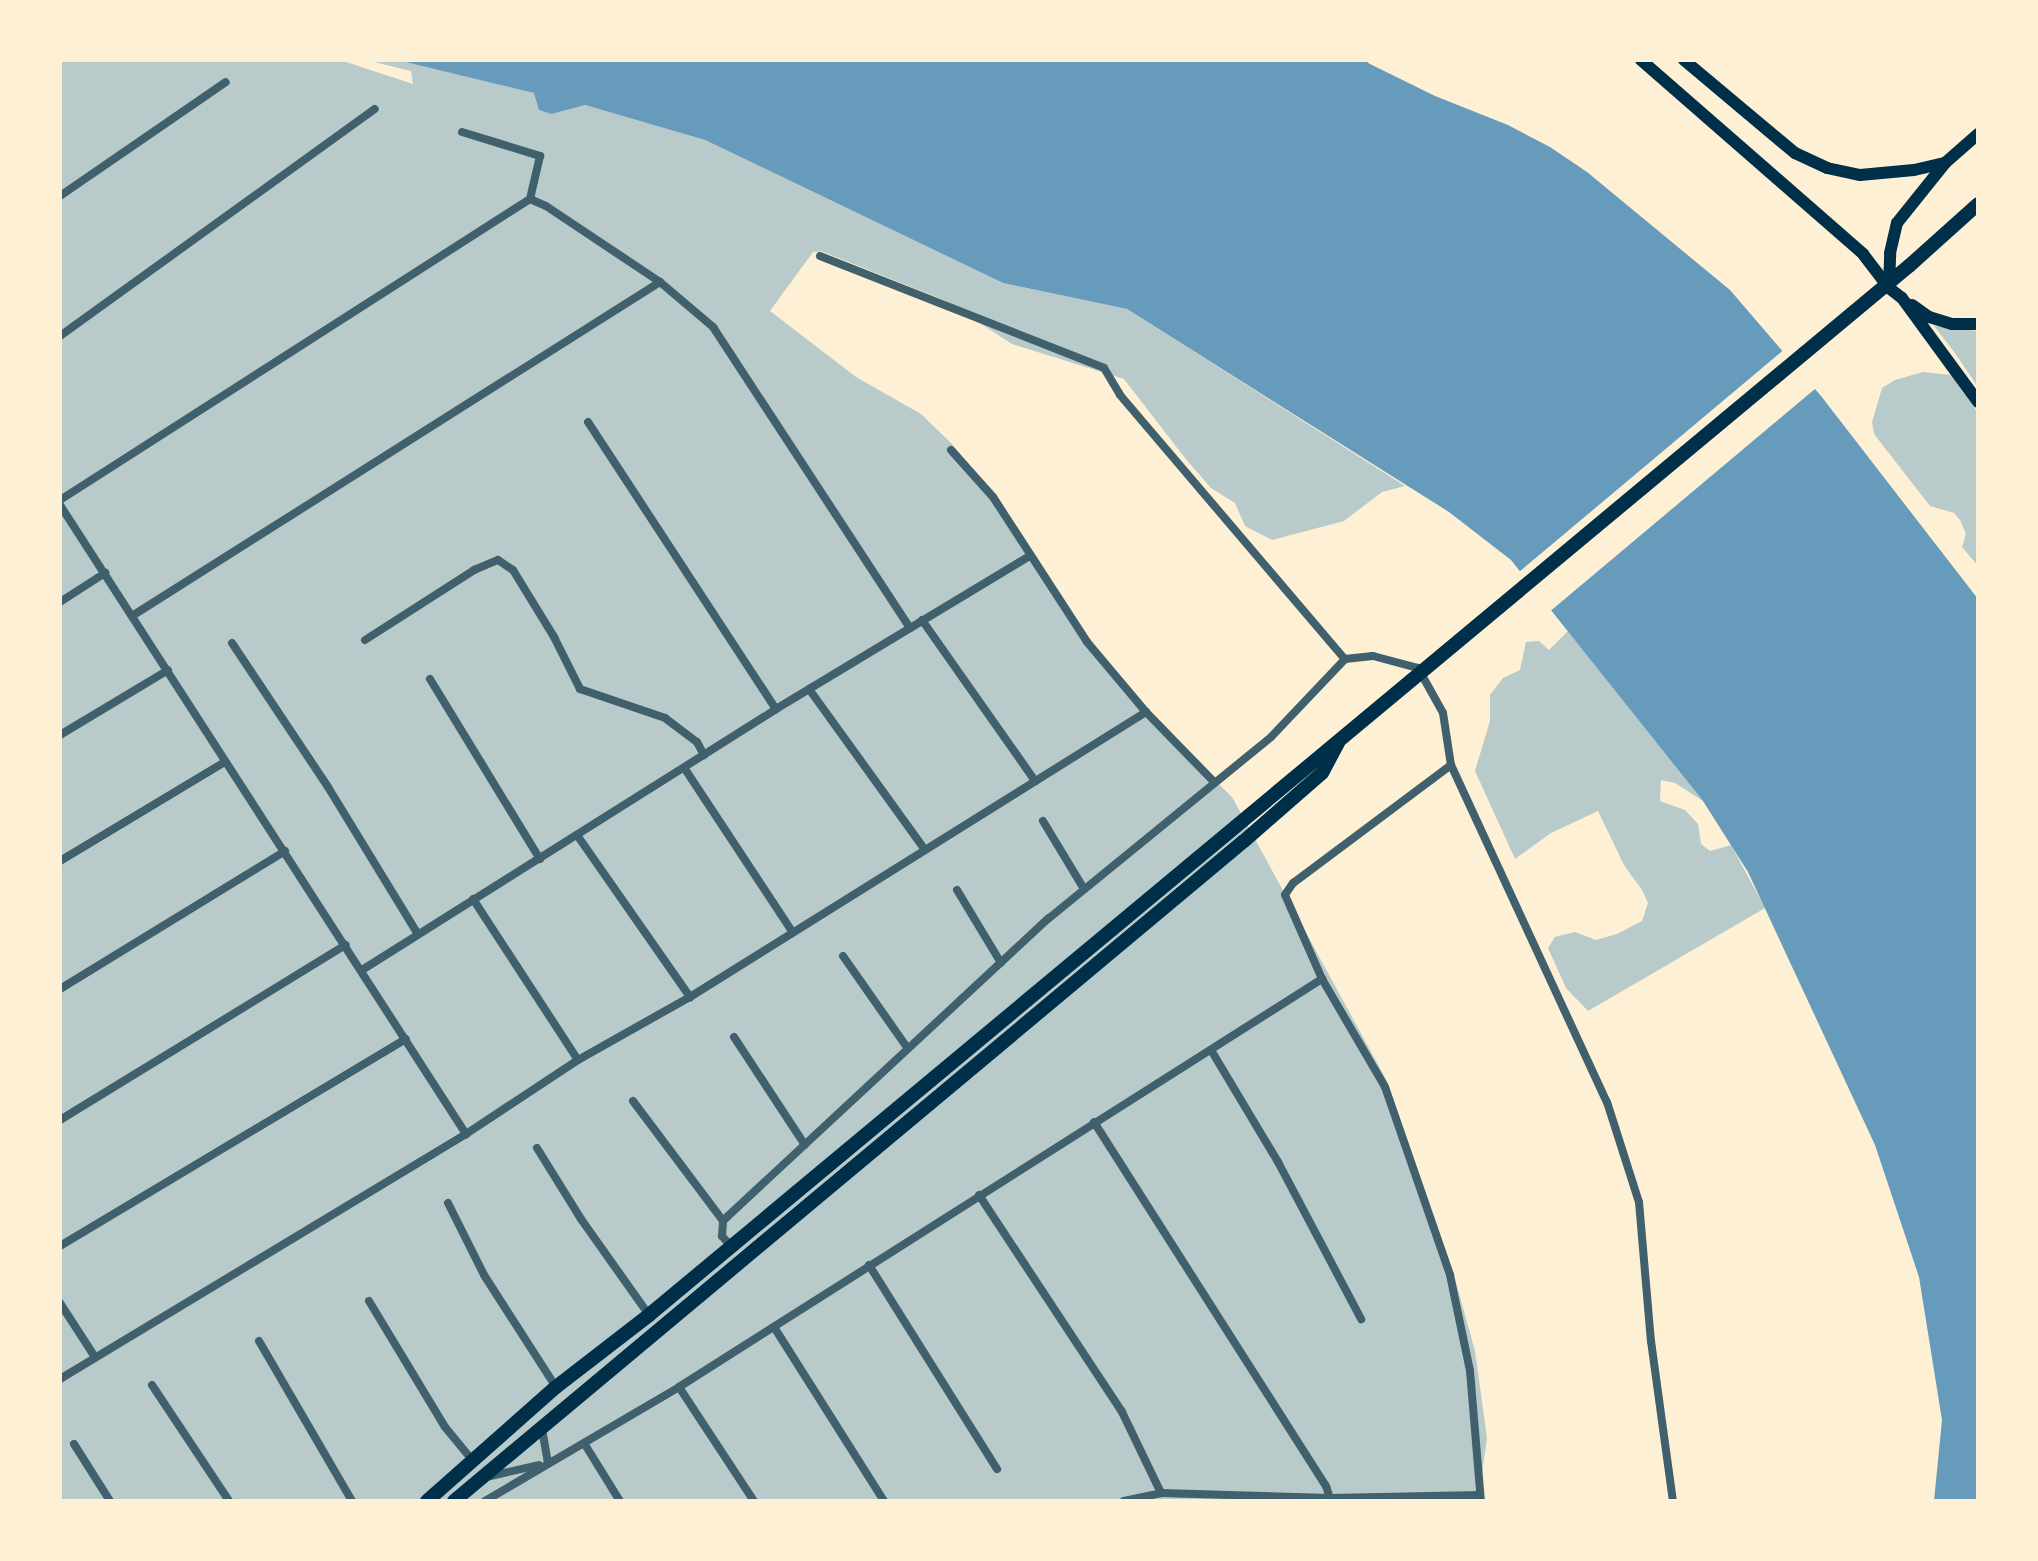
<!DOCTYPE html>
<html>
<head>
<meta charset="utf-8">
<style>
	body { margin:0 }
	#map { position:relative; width:2038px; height:1561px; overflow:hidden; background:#fdf0d5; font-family:"PT Sans Narrow",sans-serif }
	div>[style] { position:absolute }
	.green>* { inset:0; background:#b9caca }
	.water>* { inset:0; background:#669bbc }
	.pier>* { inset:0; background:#fdf0d5; transform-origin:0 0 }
	.minor>* { height:8px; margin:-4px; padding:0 4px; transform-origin:4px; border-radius:4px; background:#3f606c }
	.secondary>* { height:12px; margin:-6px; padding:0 6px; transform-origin:6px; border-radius:6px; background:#003049 }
	.trunk>* { height:14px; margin:-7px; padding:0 7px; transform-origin:7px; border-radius:7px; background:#003049 }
	span { translate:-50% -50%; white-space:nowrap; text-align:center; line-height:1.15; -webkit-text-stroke:6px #fdf0d5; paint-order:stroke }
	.frame { position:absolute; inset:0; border:62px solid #fdf0d5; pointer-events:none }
</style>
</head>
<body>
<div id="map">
	<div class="green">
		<div style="clip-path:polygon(60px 60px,340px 60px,413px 84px,411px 71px,366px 60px,397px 60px,535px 93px,552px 114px,585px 105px,705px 140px,1003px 283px,1127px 309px,1405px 486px,1382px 492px,1344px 521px,1272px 540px,1245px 526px,1235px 503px,1211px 488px,1185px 458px,1124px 379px,1012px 344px,944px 300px,821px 251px,813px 252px,770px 311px,856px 377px,921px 414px,951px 443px,995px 495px,1090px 639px,1144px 704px,1146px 712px,1232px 797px,1387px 1081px,1455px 1279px,1475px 1351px,1487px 1438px,1478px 1501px,60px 1501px)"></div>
		<div style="clip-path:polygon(1934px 326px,1978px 331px,1978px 387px,1955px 353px)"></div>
		<div style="clip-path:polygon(1923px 372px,1951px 375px,1978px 413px,1978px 566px,1962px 547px,1966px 534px,1960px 520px,1954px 513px,1930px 506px,1874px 434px,1872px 422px,1882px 388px,1895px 380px)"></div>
		<div style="clip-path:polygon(1568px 631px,1703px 801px,1675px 783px,1661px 780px,1660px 801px,1685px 810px,1698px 824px,1701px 844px,1710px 851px,1731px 845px,1765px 908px,1588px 1011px,1566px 988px,1548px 948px,1555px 937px,1575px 932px,1596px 940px,1617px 934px,1642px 921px,1648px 903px,1642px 890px,1624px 865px,1598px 811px,1551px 833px,1515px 859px,1475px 771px,1490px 721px,1490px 695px,1503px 678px,1520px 670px,1526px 642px,1539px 641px,1549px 650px)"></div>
	</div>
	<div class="water">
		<div style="clip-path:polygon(397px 60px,1369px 60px,1368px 63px,1435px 96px,1508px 125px,1550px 147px,1587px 172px,1730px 290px,1821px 396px,1978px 599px,1978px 1501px,1934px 1501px,1942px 1420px,1919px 1277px,1875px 1145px,1748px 872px,1703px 801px,1511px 560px,1449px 512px,1127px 309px,1003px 283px,705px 140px,585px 105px,552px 114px,539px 110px,534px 93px)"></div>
	</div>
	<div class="pier">
		<div style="left:1786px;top:348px;width:50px;height:351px;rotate:50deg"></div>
	</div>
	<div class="minor">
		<div style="left:462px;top:132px;width:82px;rotate:17.1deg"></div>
		<div style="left:540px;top:156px;width:44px;rotate:103.1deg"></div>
		<div style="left:60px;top:196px;width:201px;rotate:-34.5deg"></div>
		<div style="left:530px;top:199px;width:17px;rotate:24deg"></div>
		<div style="left:546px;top:206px;width:137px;rotate:33.7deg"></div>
		<div style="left:660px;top:282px;width:70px;rotate:40.3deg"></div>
		<div style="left:713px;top:327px;width:360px;rotate:56.8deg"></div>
		<div style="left:820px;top:256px;width:305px;rotate:21.5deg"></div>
		<div style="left:1104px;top:368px;width:31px;rotate:59deg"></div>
		<div style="left:1120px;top:395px;width:347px;rotate:49.6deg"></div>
		<div style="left:60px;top:336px;width:388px;rotate:-35.8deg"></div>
		<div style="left:588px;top:422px;width:343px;rotate:56.8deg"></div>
		<div style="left:951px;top:450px;width:63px;rotate:48.2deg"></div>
		<div style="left:993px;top:497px;width:173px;rotate:57deg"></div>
		<div style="left:1087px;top:642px;width:92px;rotate:49.9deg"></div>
		<div style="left:1146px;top:712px;width:96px;rotate:45.8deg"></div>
		<div style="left:60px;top:500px;width:558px;rotate:-32.64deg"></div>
		<div style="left:60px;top:505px;width:749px;rotate:57.16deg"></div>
		<div style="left:60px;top:602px;width:54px;rotate:-32.8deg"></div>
		<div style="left:132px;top:616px;width:625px;rotate:-32.32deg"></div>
		<div style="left:922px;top:620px;width:197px;rotate:54.9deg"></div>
		<div style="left:365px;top:640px;width:130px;rotate:-32.7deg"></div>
		<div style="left:474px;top:570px;width:26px;rotate:-23deg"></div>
		<div style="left:498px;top:560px;width:18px;rotate:34deg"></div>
		<div style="left:513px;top:570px;width:79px;rotate:58.5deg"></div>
		<div style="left:554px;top:637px;width:58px;rotate:63.4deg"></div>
		<div style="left:580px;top:689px;width:90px;rotate:18.8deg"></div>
		<div style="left:665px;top:718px;width:40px;rotate:37deg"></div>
		<div style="left:697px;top:742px;width:15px;rotate:62deg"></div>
		<div style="left:232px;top:643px;width:173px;rotate:56.3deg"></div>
		<div style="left:328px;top:787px;width:171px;rotate:58.6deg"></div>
		<div style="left:1345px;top:659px;width:28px;rotate:-6deg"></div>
		<div style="left:1373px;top:656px;width:47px;rotate:14.9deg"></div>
		<div style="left:1418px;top:668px;width:51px;rotate:60.9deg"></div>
		<div style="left:1443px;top:713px;width:53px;rotate:81.3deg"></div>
		<div style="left:1451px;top:765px;width:371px;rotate:65.2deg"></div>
		<div style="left:1607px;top:1102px;width:105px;rotate:72.3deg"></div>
		<div style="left:1639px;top:1202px;width:140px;rotate:85.1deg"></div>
		<div style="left:1651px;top:1341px;width:162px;rotate:82.2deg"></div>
		<div style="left:430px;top:679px;width:211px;rotate:58.6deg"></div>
		<div style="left:809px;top:689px;width:198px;rotate:54.2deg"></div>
		<div style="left:60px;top:735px;width:126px;rotate:-31deg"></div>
		<div style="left:1451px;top:765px;width:197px;rotate:143.2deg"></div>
		<div style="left:1293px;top:883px;width:14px;rotate:124deg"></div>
		<div style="left:1285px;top:895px;width:92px;rotate:66.2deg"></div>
		<div style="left:1322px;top:979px;width:125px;rotate:59.7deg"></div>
		<div style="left:1385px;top:1087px;width:199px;rotate:70.9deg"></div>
		<div style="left:1450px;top:1275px;width:98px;rotate:78.2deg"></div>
		<div style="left:1470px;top:1371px;width:130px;rotate:85.2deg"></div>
		<div style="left:685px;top:769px;width:196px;rotate:56.6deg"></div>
		<div style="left:1043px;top:821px;width:79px;rotate:58.9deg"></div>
		<div style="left:577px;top:835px;width:198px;rotate:55.1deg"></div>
		<div style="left:60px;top:861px;width:192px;rotate:-31deg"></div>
		<div style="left:957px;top:890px;width:85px;rotate:58.9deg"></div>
		<div style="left:473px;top:899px;width:192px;rotate:56.9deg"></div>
		<div style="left:843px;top:956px;width:113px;rotate:55deg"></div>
		<div style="left:362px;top:970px;width:489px;rotate:-32.2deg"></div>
		<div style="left:776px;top:709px;width:297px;rotate:-31.1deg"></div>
		<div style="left:60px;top:989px;width:264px;rotate:-31.5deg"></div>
		<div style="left:734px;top:1037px;width:129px;rotate:56.7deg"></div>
		<div style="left:1211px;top:1050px;width:131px;rotate:59.1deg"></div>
		<div style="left:1278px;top:1162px;width:178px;rotate:62.1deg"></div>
		<div style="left:633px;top:1101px;width:150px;rotate:53.1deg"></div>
		<div style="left:60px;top:1120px;width:335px;rotate:-31.5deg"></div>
		<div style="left:1094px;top:1122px;width:432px;rotate:57.5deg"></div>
		<div style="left:1326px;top:1486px;width:13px;rotate:72deg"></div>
		<div style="left:537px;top:1148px;width:84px;rotate:58.2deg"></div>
		<div style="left:581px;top:1219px;width:118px;rotate:54.7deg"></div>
		<div style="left:979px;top:1195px;width:260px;rotate:56.6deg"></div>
		<div style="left:1122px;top:1412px;width:90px;rotate:64.3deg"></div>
		<div style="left:448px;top:1203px;width:80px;rotate:63.4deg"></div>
		<div style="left:484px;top:1275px;width:133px;rotate:57.3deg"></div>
		<div style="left:730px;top:1245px;width:12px;rotate:-132deg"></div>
		<div style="left:722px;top:1236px;width:15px;rotate:-86deg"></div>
		<div style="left:723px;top:1221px;width:7px;rotate:-45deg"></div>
		<div style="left:728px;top:1216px;width:437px;rotate:-42.9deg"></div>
		<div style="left:1048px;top:919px;width:288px;rotate:-39.2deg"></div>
		<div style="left:1271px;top:737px;width:108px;rotate:-46.5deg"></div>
		<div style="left:60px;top:1246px;width:403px;rotate:-30.9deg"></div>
		<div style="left:869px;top:1265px;width:241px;rotate:57.9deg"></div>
		<div style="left:369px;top:1301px;width:147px;rotate:58.9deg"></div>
		<div style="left:445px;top:1427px;width:44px;rotate:50.5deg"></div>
		<div style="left:60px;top:1303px;width:64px;rotate:57.1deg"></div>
		<div style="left:774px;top:1327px;width:206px;rotate:57.7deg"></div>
		<div style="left:259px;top:1341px;width:185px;rotate:59.8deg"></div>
		<div style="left:60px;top:1379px;width:474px;rotate:-31.1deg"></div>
		<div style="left:466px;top:1134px;width:134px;rotate:-33.5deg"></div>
		<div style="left:578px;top:1060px;width:129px;rotate:-29.4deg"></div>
		<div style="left:690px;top:997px;width:538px;rotate:-32.01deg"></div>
		<div style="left:152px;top:1385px;width:139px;rotate:56.4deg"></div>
		<div style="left:679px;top:1387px;width:136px;rotate:56.7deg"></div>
		<div style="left:542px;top:1429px;width:35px;rotate:80deg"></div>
		<div style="left:584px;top:1443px;width:68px;rotate:58.2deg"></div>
		<div style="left:74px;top:1444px;width:67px;rotate:57.7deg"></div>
		<div style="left:486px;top:1477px;width:54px;rotate:-12.8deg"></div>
		<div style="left:485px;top:1501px;width:225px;rotate:-30.4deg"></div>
		<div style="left:679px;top:1387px;width:762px;rotate:-32.4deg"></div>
		<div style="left:1124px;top:1501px;width:38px;rotate:-12deg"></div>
		<div style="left:1161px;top:1493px;width:169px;rotate:1.7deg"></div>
		<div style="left:1330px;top:1498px;width:150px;rotate:-1.1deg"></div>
	</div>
	<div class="secondary">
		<div style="left:1641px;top:60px;width:295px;rotate:41.1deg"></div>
		<div style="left:1863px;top:254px;width:43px;rotate:52.6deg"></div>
		<div style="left:1889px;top:288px;width:16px;rotate:38deg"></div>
		<div style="left:1902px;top:298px;width:129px;rotate:53.8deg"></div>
		<div style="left:1684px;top:60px;width:145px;rotate:40deg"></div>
		<div style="left:1795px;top:153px;width:35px;rotate:25deg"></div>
		<div style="left:1827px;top:168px;width:34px;rotate:12deg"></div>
		<div style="left:1860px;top:175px;width:54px;rotate:-5.3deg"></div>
		<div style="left:1914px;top:170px;width:32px;rotate:-13deg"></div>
		<div style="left:1945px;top:163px;width:44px;rotate:-41.3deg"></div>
		<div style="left:1889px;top:288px;width:35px;rotate:-88deg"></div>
		<div style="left:1890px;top:253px;width:31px;rotate:-77deg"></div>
		<div style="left:1897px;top:223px;width:77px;rotate:-51.3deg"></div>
		<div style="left:1912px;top:305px;width:21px;rotate:35deg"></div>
		<div style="left:1929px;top:317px;width:24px;rotate:17deg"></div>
		<div style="left:1952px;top:324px;width:26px"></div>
	</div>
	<div class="trunk">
		<div style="left:427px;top:1501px;width:172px;rotate:-41.5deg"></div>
		<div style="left:556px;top:1387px;width:118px;rotate:-37.7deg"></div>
		<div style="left:649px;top:1315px;width:1640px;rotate:-39.78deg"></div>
		<div style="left:1909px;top:266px;width:93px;rotate:-41.9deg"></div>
		<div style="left:454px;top:1501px;width:1029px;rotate:-39.88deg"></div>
		<div style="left:1244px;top:841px;width:103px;rotate:-41.1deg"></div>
		<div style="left:1322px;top:773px;width:34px;rotate:-62deg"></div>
	</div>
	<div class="frame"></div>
</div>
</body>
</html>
